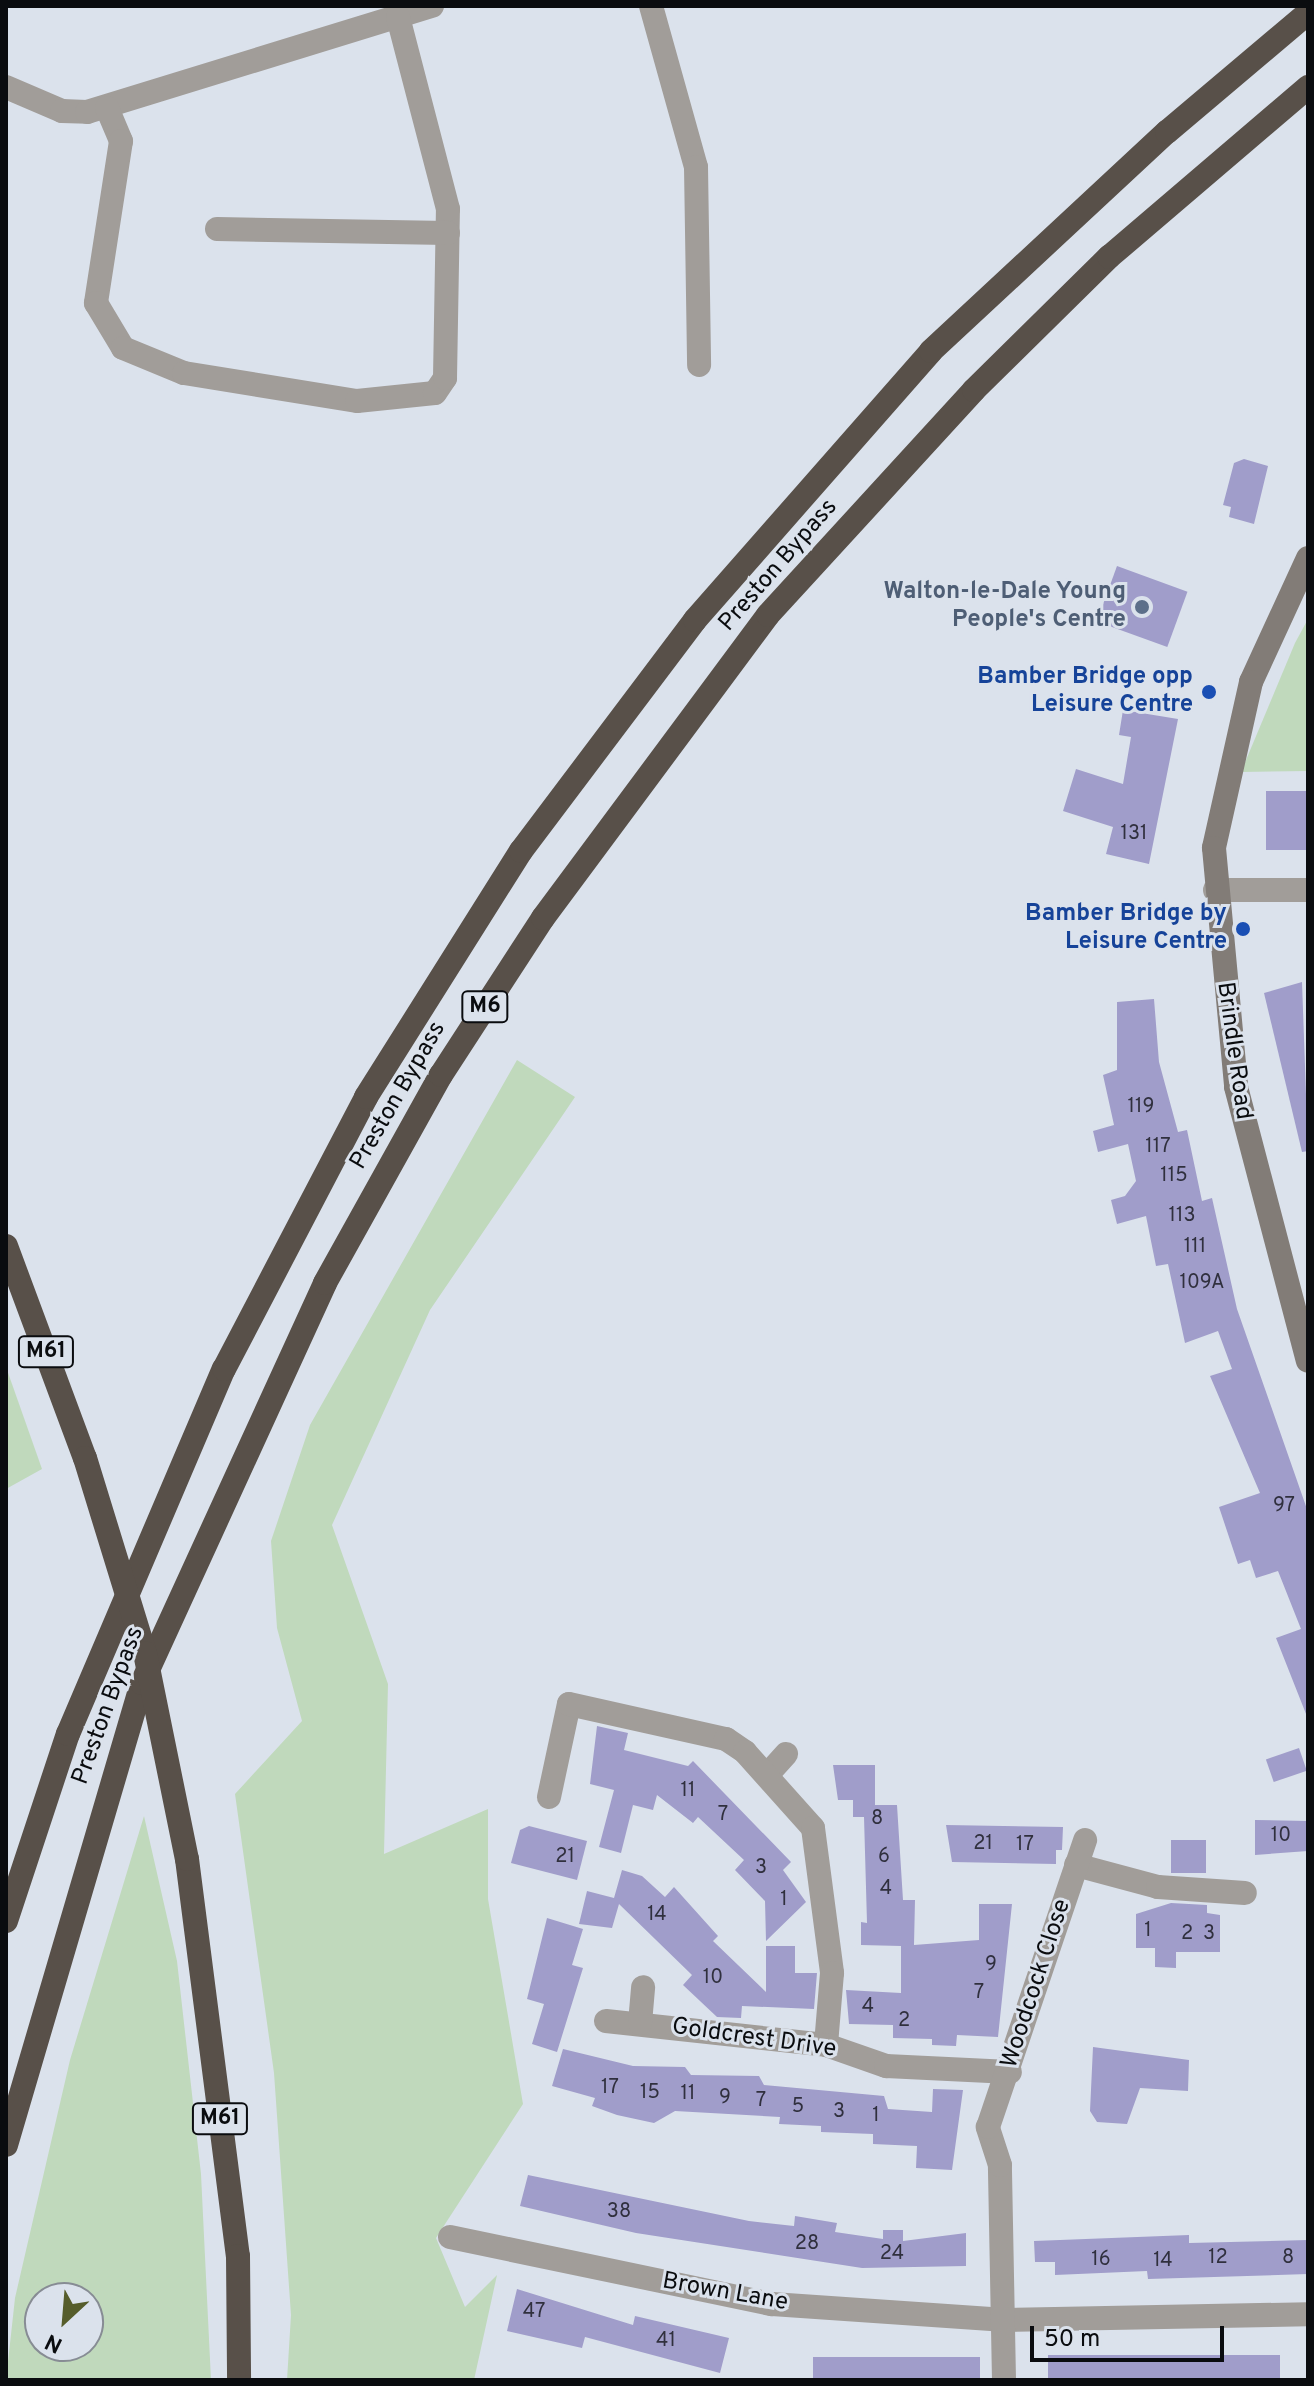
<!DOCTYPE html>
<html>
<head>
<meta charset="utf-8">
<style>
	body { margin:0 }
	#map { position:relative; width:1314px; height:2386px; overflow:hidden; background:#dbe2ec; font-family:Overpass,sans-serif }
	div>[style] { position:absolute }
	.green>* { inset:0; background:#c0d9bc }
	.building>* { inset:0; background:#a09dca; transform-origin:0 0 }
	.street>* { height:24px; margin:-12px; padding:0 12px; transform-origin:12px; border-radius:12px; background:#a19d99 }
	.secondary>* { height:24px; margin:-12px; padding:0 12px; transform-origin:12px; border-radius:12px; background:#827c77 }
	.highway>* { height:24px; margin:-12px; padding:0 12px; transform-origin:12px; border-radius:12px; background:#585049 }
	.highway-bridge>* { height:24px; margin:-12px; padding:0 12px; transform-origin:12px; border-radius:12px; background:#585049 }
	.dots>* { width:22px; height:22px; translate:-50% -50%; box-sizing:border-box; border:4px solid #dbe2ec; border-radius:50% }
	span { translate:-50% -50%; white-space:nowrap; text-align:center; line-height:1.15; -webkit-text-stroke:6px #dbe2ec; paint-order:stroke }
	.number-label { font-size:20px; color:#30303e }
	.number-label span { -webkit-text-stroke-width:0 }
	.shield-label span { padding:2px 6px; background:#dbe2ec; border:2px solid; border-radius:6px; -webkit-text-stroke-width:0 }
	.shield-label { font-size:22px; color:#0a0c0f; font-weight:700 }
	.street-label { font-size:24px; color:#0a0c0f }
	.service-label { font-size:24px; color:#4e5e75; font-weight:700 }
	.right { translate:-100% -50%; text-align:right }
	.transit-label { font-size:24px; color:#164399; font-weight:700 }
	.frame { position:absolute; inset:0; border:8px solid #0a0c0f; pointer-events:none }
	.north { position:absolute; left:24px; top:2282px; width:80px; height:80px; box-sizing:border-box; background:#dbe2ec; border:2px solid #878c94; border-radius:50%; rotate:206deg; font-size:22px; font-weight:700; line-height:32px; text-align:center; color:#0a0c0f }
	.north::after { content:''; display:block; margin:auto; width:28px; height:36px; background:#565d2b; clip-path:polygon(50% 0,100% 100%,50% 72%,0 100%) }
	.scale { position:absolute; left:1030px; top:2326px; width:194px; height:36px; box-sizing:border-box; border:4px solid #0a0c0f; border-top:0; padding-left:10px; font-size:24px; line-height:28px; white-space:nowrap; color:#0a0c0f; -webkit-text-stroke:6px #dbe2ec; paint-order:stroke }
</style>
</head>
<body>
<div id="map">
	<div class="green">
		<div style="clip-path:polygon(1308px 619px,1308px 771px,1241px 772px,1295px 643px)"></div>
		<div style="clip-path:polygon(517px 1060px,575px 1097px,430px 1310px,332px 1525px,388px 1684px,384px 1854px,488px 1809px,488px 1899px,523px 2104px,436px 2238px,465px 2307px,497px 2275px,474px 2380px,287px 2380px,291px 2315px,274px 2073px,235px 1794px,302px 1721px,277px 1628px,271px 1541px,310px 1425px)"></div>
		<div style="clip-path:polygon(6px 1367px,42px 1469px,6px 1489px)"></div>
		<div style="clip-path:polygon(evenodd,144px 1816px,177px 1961px,201px 2174px,211px 2380px,6px 2380px,15px 2298px,70px 2060px,144px 1816px,88px 2298px,88px 2346px,40px 2346px,40px 2298px,88px 2298px)"></div>
	</div>
	<div class="building">
		<div style="clip-path:polygon(1244px 459px,1268px 466px,1254px 524px,1229px 517px,1231px 507px,1223px 505px,1234px 463px)"></div>
		<div style="left:1117px;top:566px;width:75px;height:59px;rotate:20deg"></div>
		<div style="clip-path:polygon(1123px 710px,1178px 719px,1149px 864px,1106px 854px,1113px 827px,1063px 811px,1076px 769px,1123px 784px,1131px 737px,1119px 735px)"></div>
		<div style="left:1308px;top:791px;width:59px;height:42px;rotate:90deg"></div>
		<div style="clip-path:polygon(1302px 982px,1308px 1151px,1302px 1152px,1264px 993px)"></div>
		<div style="clip-path:polygon(1154px 999px,1159px 1062px,1178px 1132px,1187px 1130px,1202px 1201px,1212px 1198px,1237px 1309px,1308px 1512px,1308px 1719px,1276px 1638px,1301px 1629px,1278px 1571px,1256px 1578px,1250px 1560px,1238px 1564px,1219px 1507px,1260px 1493px,1210px 1376px,1232px 1369px,1218px 1331px,1185px 1343px,1168px 1264px,1156px 1266px,1146px 1216px,1117px 1224px,1111px 1200px,1125px 1196px,1136px 1181px,1128px 1144px,1098px 1152px,1093px 1131px,1114px 1125px,1103px 1075px,1117px 1070px,1117px 1002px)"></div>
		<div style="clip-path:polygon(597px 1726px,628px 1733px,624px 1750px,688px 1766px,693px 1761px,791px 1862px,783px 1870px,806px 1902px,766px 1941px,765px 1901px,735px 1870px,744px 1860px,698px 1817px,693px 1823px,657px 1795px,653px 1810px,633px 1805px,621px 1853px,599px 1847px,614px 1790px,590px 1784px)"></div>
		<div style="left:1299px;top:1748px;width:24px;height:35px;rotate:71deg"></div>
		<div style="clip-path:polygon(833px 1765px,875px 1765px,875px 1805px,897px 1805px,903px 1900px,915px 1900px,914px 1945px,979px 1940px,979px 1904px,1012px 1904px,998px 2037px,957px 2035px,956px 2046px,932px 2045px,932px 2039px,893px 2038px,893px 2025px,849px 2024px,846px 1990px,901px 1993px,901px 1946px,861px 1945px,861px 1922px,867px 1923px,864px 1817px,853px 1817px,853px 1800px,838px 1800px)"></div>
		<div style="clip-path:polygon(1255px 1820px,1308px 1821px,1308px 1851px,1255px 1855px)"></div>
		<div style="clip-path:polygon(946px 1825px,1063px 1827px,1062px 1850px,1056px 1850px,1056px 1864px,952px 1862px)"></div>
		<div style="clip-path:polygon(529px 1826px,587px 1841px,577px 1880px,511px 1863px,520px 1830px)"></div>
		<div style="left:1171px;top:1840px;width:35px;height:33px"></div>
		<div style="clip-path:polygon(622px 1870px,642px 1876px,665px 1897px,674px 1887px,718px 1936px,713px 1941px,766px 1992px,766px 1946px,795px 1946px,795px 1973px,817px 1973px,814px 2009px,742px 2006px,741px 2018px,717px 2017px,683px 1985px,692px 1975px,619px 1904px,612px 1928px,579px 1924px,587px 1891px,614px 1898px)"></div>
		<div style="clip-path:polygon(1171px 1903px,1207px 1905px,1207px 1913px,1220px 1915px,1220px 1952px,1176px 1952px,1176px 1968px,1155px 1967px,1155px 1948px,1136px 1948px,1136px 1914px)"></div>
		<div style="clip-path:polygon(547px 1918px,583px 1929px,572px 1965px,583px 1968px,557px 2052px,532px 2044px,544px 2004px,527px 1999px)"></div>
		<div style="clip-path:polygon(1093px 2047px,1189px 2060px,1188px 2091px,1140px 2088px,1127px 2124px,1097px 2122px,1090px 2111px)"></div>
		<div style="clip-path:polygon(563px 2049px,633px 2066px,685px 2067px,691px 2075px,759px 2076px,764px 2085px,884px 2096px,888px 2109px,932px 2112px,933px 2089px,963px 2090px,952px 2170px,916px 2168px,917px 2146px,873px 2144px,873px 2134px,821px 2132px,821px 2126px,779px 2124px,780px 2117px,675px 2111px,654px 2123px,617px 2115px,592px 2106px,595px 2098px,552px 2086px)"></div>
		<div style="clip-path:polygon(528px 2175px,749px 2221px,794px 2226px,795px 2216px,837px 2223px,835px 2232px,883px 2239px,883px 2230px,903px 2230px,903px 2241px,966px 2233px,966px 2266px,862px 2268px,636px 2233px,520px 2206px)"></div>
		<div style="clip-path:polygon(1189px 2235px,1189px 2243px,1308px 2240px,1308px 2274px,1148px 2279px,1147px 2271px,1055px 2275px,1055px 2262px,1035px 2262px,1034px 2241px)"></div>
		<div style="clip-path:polygon(517px 2289px,633px 2325px,635px 2316px,729px 2338px,720px 2373px,585px 2337px,582px 2348px,507px 2331px)"></div>
		<div style="left:1048px;top:2355px;width:232px;height:25px"></div>
		<div style="left:813px;top:2357px;width:167px;height:23px"></div>
	</div>
	<div class="street">
		<div style="left:651px;top:6px;width:167px;rotate:74.4deg"></div>
		<div style="left:696px;top:167px;width:198px;rotate:89.1deg"></div>
		<div style="left:6px;top:87px;width:61px;rotate:23.2deg"></div>
		<div style="left:62px;top:111px;width:25px;rotate:2deg"></div>
		<div style="left:87px;top:112px;width:361px;rotate:-17.1deg"></div>
		<div style="left:107px;top:108px;width:36px;rotate:67deg"></div>
		<div style="left:121px;top:141px;width:164px;rotate:98.8deg"></div>
		<div style="left:96px;top:303px;width:52px;rotate:59deg"></div>
		<div style="left:123px;top:348px;width:66px;rotate:22.3deg"></div>
		<div style="left:184px;top:373px;width:175px;rotate:9.2deg"></div>
		<div style="left:357px;top:401px;width:78px;rotate:-5.9deg"></div>
		<div style="left:435px;top:393px;width:18px;rotate:-56deg"></div>
		<div style="left:445px;top:378px;width:169px;rotate:-89deg"></div>
		<div style="left:448px;top:209px;width:198px;rotate:-104.6deg"></div>
		<div style="left:217px;top:229px;width:231px;rotate:1deg"></div>
		<div style="left:1215px;top:890px;width:93px"></div>
		<div style="left:768px;top:1774px;width:27px;rotate:-48deg"></div>
		<div style="left:549px;top:1797px;width:95px;rotate:-77.9deg"></div>
		<div style="left:569px;top:1704px;width:161px;rotate:12.6deg"></div>
		<div style="left:726px;top:1739px;width:23px;rotate:34deg"></div>
		<div style="left:745px;top:1752px;width:102px;rotate:48.2deg"></div>
		<div style="left:813px;top:1828px;width:146px;rotate:82.5deg"></div>
		<div style="left:832px;top:1973px;width:72px;rotate:94.8deg"></div>
		<div style="left:1076px;top:1865px;width:85px;rotate:15deg"></div>
		<div style="left:1158px;top:1887px;width:87px;rotate:3.9deg"></div>
		<div style="left:606px;top:2021px;width:221px;rotate:6.2deg"></div>
		<div style="left:826px;top:2045px;width:64px;rotate:19.3deg"></div>
		<div style="left:886px;top:2066px;width:124px;rotate:2.8deg"></div>
		<div style="left:640px;top:2023px;width:36px;rotate:-85deg"></div>
		<div style="left:450px;top:2237px;width:329px;rotate:11.8deg"></div>
		<div style="left:772px;top:2304px;width:234px;rotate:3.9deg"></div>
		<div style="left:1005px;top:2320px;width:303px;rotate:-1.1deg"></div>
		<div style="left:1004px;top:2380px;width:215px;rotate:-91.1deg"></div>
		<div style="left:1000px;top:2165px;width:40px;rotate:-108deg"></div>
		<div style="left:988px;top:2127px;width:303px;rotate:-71.3deg"></div>
	</div>
	<div class="secondary">
		<div style="left:1308px;top:558px;width:136px;rotate:114.7deg"></div>
		<div style="left:1251px;top:682px;width:170px;rotate:102.6deg"></div>
		<div style="left:1214px;top:848px;width:240px;rotate:84.7deg"></div>
		<div style="left:1236px;top:1087px;width:283px;rotate:75.3deg"></div>
	</div>
	<div class="highway">
		<div style="left:6px;top:1246px;width:226px;rotate:69.6deg"></div>
		<div style="left:187px;top:1859px;width:400px;rotate:82.7deg"></div>
		<div style="left:238px;top:2256px;width:124px;rotate:89.5deg"></div>
		<div style="left:6px;top:1921px;width:197px;rotate:-71.7deg"></div>
		<div style="left:68px;top:1734px;width:397px;rotate:-66.9deg"></div>
		<div style="left:224px;top:1369px;width:307px;rotate:-62.4deg"></div>
		<div style="left:366px;top:1097px;width:291px;rotate:-57.8deg"></div>
		<div style="left:521px;top:851px;width:289px;rotate:-53deg"></div>
		<div style="left:695px;top:620px;width:358px;rotate:-48.7deg"></div>
		<div style="left:931px;top:351px;width:322px;rotate:-42.9deg"></div>
		<div style="left:1167px;top:132px;width:185px;rotate:-40.2deg"></div>
		<div style="left:6px;top:2145px;width:482px;rotate:-73.6deg"></div>
		<div style="left:142px;top:1683px;width:440px;rotate:-65.4deg"></div>
		<div style="left:325px;top:1283px;width:238px;rotate:-60.9deg"></div>
		<div style="left:441px;top:1075px;width:187px;rotate:-57deg"></div>
		<div style="left:543px;top:918px;width:377px;rotate:-53.4deg"></div>
		<div style="left:768px;top:615px;width:305px;rotate:-47.5deg"></div>
		<div style="left:974px;top:390px;width:190px;rotate:-44.6deg"></div>
		<div style="left:1109px;top:257px;width:262px;rotate:-40.5deg"></div>
	</div>
	<div class="highway-bridge">
		<div style="left:85px;top:1458px;width:204px;rotate:72.9deg"></div>
		<div style="left:145px;top:1653px;width:210px;rotate:78.5deg"></div>
	</div>
	<div class="dots">
		<div style="left:1142px;top:607px;background:#5c6f8a"></div>
		<div style="left:1209px;top:692px;background:#1a4fb4"></div>
		<div style="left:1243px;top:929px;background:#1a4fb4"></div>
	</div>
	<div class="number-label">
		<span style="left:1134px;top:834px">131</span>
		<span style="left:1141px;top:1107px">119</span>
		<span style="left:1158px;top:1147px">117</span>
		<span style="left:1174px;top:1176px">115</span>
		<span style="left:1182px;top:1216px">113</span>
		<span style="left:1195px;top:1247px">111</span>
		<span style="left:1202px;top:1283px">109A</span>
		<span style="left:1284px;top:1506px">97</span>
		<span style="left:688px;top:1791px">11</span>
		<span style="left:723px;top:1815px">7</span>
		<span style="left:877px;top:1819px">8</span>
		<span style="left:1281px;top:1836px">10</span>
		<span style="left:983px;top:1844px">21</span>
		<span style="left:1025px;top:1845px">17</span>
		<span style="left:565px;top:1857px">21</span>
		<span style="left:884px;top:1857px">6</span>
		<span style="left:761px;top:1868px">3</span>
		<span style="left:886px;top:1889px">4</span>
		<span style="left:784px;top:1900px">1</span>
		<span style="left:657px;top:1915px">14</span>
		<span style="left:1148px;top:1931px">1</span>
		<span style="left:1187px;top:1934px">2</span>
		<span style="left:1209px;top:1934px">3</span>
		<span style="left:991px;top:1965px">9</span>
		<span style="left:713px;top:1978px">10</span>
		<span style="left:979px;top:1993px">7</span>
		<span style="left:868px;top:2007px">4</span>
		<span style="left:904px;top:2021px">2</span>
		<span style="left:610px;top:2088px">17</span>
		<span style="left:650px;top:2093px">15</span>
		<span style="left:688px;top:2094px">11</span>
		<span style="left:725px;top:2098px">9</span>
		<span style="left:761px;top:2101px">7</span>
		<span style="left:798px;top:2107px">5</span>
		<span style="left:839px;top:2112px">3</span>
		<span style="left:876px;top:2116px">1</span>
		<span style="left:619px;top:2212px">38</span>
		<span style="left:807px;top:2244px">28</span>
		<span style="left:892px;top:2254px">24</span>
		<span style="left:1218px;top:2258px">12</span>
		<span style="left:1288px;top:2258px">8</span>
		<span style="left:1101px;top:2260px">16</span>
		<span style="left:1163px;top:2261px">14</span>
		<span style="left:534px;top:2312px">47</span>
		<span style="left:666px;top:2341px">41</span>
	</div>
	<div class="shield-label">
		<span style="left:485px;top:1007px">M6</span>
		<span style="left:46px;top:1352px">M61</span>
		<span style="left:220px;top:2119px">M61</span>
	</div>
	<div class="street-label">
		<span style="left:779px;top:566px;rotate:-49deg">Preston Bypass</span>
		<span style="left:1233px;top:1051px;rotate:82deg">Brindle Road</span>
		<span style="left:399px;top:1096px;rotate:-60deg">Preston Bypass</span>
		<span style="left:109px;top:1706px;rotate:-70deg">Preston Bypass</span>
		<span style="left:1037px;top:1984px;rotate:-72deg">Woodcock Close</span>
		<span style="left:754px;top:2039px;rotate:8deg">Goldcrest Drive</span>
		<span style="left:725px;top:2293px;rotate:10deg">Brown Lane</span>
	</div>
	<div class="service-label">
		<span class="right" style="left:1126px;top:607px">Walton-le-Dale Young<br>People's Centre</span>
	</div>
	<div class="transit-label">
		<span class="right" style="left:1193px;top:692px">Bamber Bridge opp<br>Leisure Centre</span>
		<span class="right" style="left:1227px;top:929px">Bamber Bridge by<br>Leisure Centre</span>
	</div>
	<div class="frame"></div>
	<div class="north">N</div>
	<div class="scale">50 m</div>
</div>
</body>
</html>
